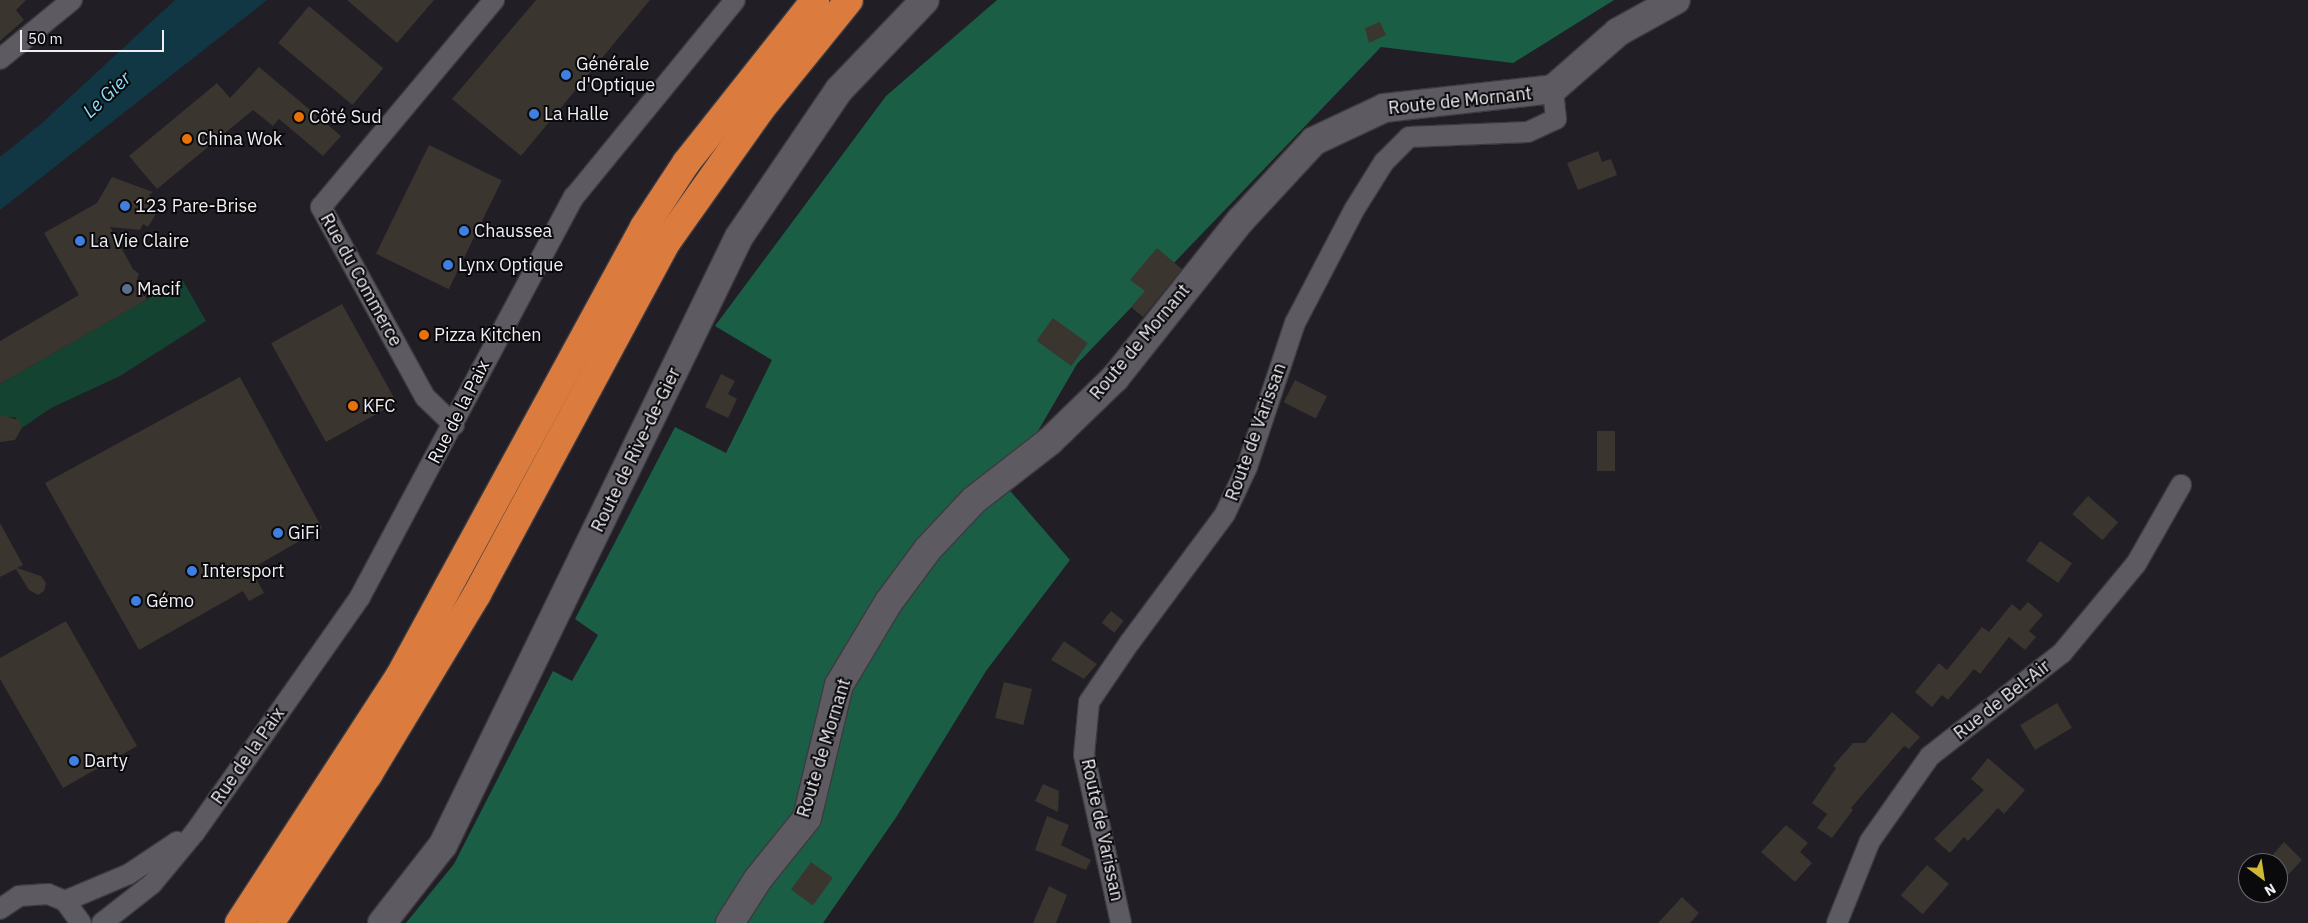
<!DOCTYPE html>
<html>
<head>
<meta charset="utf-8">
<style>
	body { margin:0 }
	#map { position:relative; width:2308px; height:923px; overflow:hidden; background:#211e25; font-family:"IBM Plex Sans",sans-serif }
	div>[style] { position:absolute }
	.green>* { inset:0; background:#144331 }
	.forest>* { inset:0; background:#1a5f45 }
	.water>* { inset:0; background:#103743 }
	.building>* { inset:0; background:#3a352f; transform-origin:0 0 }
	.roads { filter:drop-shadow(1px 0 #3c3b40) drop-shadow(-1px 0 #3c3b40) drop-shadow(0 1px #3c3b40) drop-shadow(0 -1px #3c3b40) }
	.minor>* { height:20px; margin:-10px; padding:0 10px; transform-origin:10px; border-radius:10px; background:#5d5a62 }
	.secondary>* { height:28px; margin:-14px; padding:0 14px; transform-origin:14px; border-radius:14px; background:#5d5a62 }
	.motorway>* { height:28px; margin:-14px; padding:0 14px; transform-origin:14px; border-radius:14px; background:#db7c3e }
	.dots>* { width:14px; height:14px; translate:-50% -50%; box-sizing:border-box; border:2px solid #0a090c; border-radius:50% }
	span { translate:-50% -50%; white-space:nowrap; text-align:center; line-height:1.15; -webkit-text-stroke:4px #0a090c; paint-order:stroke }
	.poi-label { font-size:18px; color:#efeef2 }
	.left { translate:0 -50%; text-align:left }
	.street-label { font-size:18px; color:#efeef2 }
	.water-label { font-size:19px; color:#8adbf7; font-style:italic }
	.north { position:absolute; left:2238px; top:853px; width:50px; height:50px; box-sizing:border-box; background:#0a090c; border:1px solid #666568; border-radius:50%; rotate:149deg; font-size:14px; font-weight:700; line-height:20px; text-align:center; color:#efeef2 }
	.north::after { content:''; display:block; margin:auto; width:18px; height:22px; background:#d0b837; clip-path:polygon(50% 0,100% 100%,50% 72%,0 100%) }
	.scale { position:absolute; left:20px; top:30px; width:144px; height:22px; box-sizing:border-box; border:2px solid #efeef2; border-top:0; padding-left:6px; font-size:15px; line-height:18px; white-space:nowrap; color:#efeef2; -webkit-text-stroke:4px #0a090c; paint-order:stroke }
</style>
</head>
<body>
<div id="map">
	<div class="green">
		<div style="clip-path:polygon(182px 279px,206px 321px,120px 376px,51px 408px,22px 428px,15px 417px,0 418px,0 384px)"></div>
	</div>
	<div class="forest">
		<div style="clip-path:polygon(997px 0,1614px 0,1513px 63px,1381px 47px,1077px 364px,1006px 486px,1070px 560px,986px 671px,897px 816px,823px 923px,406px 923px,454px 864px,553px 671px,572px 681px,598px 635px,575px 619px,675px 427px,726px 453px,772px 360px,715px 326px,886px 96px)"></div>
	</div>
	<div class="water">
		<div style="clip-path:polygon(175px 0,267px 0,0 210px,0 157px,42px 123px)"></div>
	</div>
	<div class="building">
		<div style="clip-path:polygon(0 0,26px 0,16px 10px,24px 20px,0 41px)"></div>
		<div style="clip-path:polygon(347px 0,434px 0,397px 43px)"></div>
		<div style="clip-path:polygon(536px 0,650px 0,521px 156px,452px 99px)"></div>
		<div style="left:309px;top:6px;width:97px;height:48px;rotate:40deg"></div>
		<div style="clip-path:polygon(1380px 22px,1386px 35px,1369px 43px,1365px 28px)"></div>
		<div style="clip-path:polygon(259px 67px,341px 136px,323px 156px,279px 119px,273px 126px,253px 110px,157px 189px,129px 156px,217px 83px,230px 98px)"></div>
		<div style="left:429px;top:145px;width:81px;height:121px;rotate:26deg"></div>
		<div style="clip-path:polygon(1598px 151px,1602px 162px,1611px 159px,1617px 175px,1578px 190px,1567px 163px)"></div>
		<div style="clip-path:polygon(112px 177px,153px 192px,149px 195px,157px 203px,153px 210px,157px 212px,148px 227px,143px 224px,140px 230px,110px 227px,133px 269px,139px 274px,137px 280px,147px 290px,146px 300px,0 384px,0 341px,79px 295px,44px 233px,97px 203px)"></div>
		<div style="clip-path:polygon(1157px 248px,1182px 269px,1143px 317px,1131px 307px,1145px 291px,1130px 280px)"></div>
		<div style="left:342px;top:304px;width:113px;height:81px;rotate:61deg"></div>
		<div style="left:1053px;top:318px;width:43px;height:28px;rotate:36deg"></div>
		<div style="clip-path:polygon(721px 374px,735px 381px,728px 394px,737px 399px,728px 418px,705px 407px)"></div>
		<div style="clip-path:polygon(240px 377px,322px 528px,251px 569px,264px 593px,249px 601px,243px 591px,139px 650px,45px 483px)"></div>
		<div style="left:1295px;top:380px;width:36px;height:25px;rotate:27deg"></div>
		<div style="clip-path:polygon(0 415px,19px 420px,22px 428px,15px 440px,0 442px)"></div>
		<div style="left:1597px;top:431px;width:18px;height:40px"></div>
		<div style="left:2088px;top:496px;width:40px;height:24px;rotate:41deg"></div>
		<div style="clip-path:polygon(0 523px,23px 565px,17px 568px,41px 576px,46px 583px,44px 591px,38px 595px,29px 590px,16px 569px,0 577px)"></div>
		<div style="left:2040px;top:541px;width:39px;height:24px;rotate:35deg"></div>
		<div style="clip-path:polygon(2028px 602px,2043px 615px,2029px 631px,2036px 637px,2025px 650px,2009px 637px,1980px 674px,1974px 669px,1948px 700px,1942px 695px,1932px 707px,1915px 692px,1939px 663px,1947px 670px,1982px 627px,1989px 632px,2012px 604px,2020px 611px)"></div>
		<div style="left:1111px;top:611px;width:16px;height:15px;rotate:38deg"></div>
		<div style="clip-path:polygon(66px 621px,137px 746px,63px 788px,0 679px,0 658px)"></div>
		<div style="clip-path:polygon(1064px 641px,1097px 664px,1084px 679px,1051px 660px)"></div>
		<div style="left:1004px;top:682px;width:29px;height:37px;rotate:14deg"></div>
		<div style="left:2057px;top:703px;width:29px;height:43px;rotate:59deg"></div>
		<div style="clip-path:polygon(1892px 712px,1920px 737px,1909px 749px,1904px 746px,1851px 808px,1853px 810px,1832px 838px,1817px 828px,1827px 814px,1812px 803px,1836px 768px,1833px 766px,1853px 743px,1865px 743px)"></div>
		<div style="clip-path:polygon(1988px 758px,2025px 790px,2004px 814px,1998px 808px,1968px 841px,1964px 837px,1950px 853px,1934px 839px,1984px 790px,1971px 779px)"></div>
		<div style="clip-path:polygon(1043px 784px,1059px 791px,1058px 812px,1035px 801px)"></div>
		<div style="clip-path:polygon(1047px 816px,1069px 825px,1061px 845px,1091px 860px,1086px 870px,1035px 850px)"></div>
		<div style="clip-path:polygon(1786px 825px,1808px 843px,1800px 852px,1812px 863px,1795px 882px,1761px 852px)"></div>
		<div style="clip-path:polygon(2284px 842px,2302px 860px,2286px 877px,2278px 870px,2278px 863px,2268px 860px)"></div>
		<div style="left:811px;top:862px;width:27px;height:34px;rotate:36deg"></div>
		<div style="left:1927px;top:865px;width:29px;height:40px;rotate:41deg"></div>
		<div style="clip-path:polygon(1049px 886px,1067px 895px,1056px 923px,1033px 923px)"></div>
		<div style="clip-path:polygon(1682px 897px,1699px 913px,1690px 923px,1658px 923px)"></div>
	</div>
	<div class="roads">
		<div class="minor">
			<div style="left:0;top:59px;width:93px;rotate:-39.3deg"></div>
			<div style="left:454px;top:425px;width:40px;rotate:-136deg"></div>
			<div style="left:425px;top:397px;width:217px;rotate:-118.7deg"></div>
			<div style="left:321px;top:207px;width:270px;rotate:-50.1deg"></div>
			<div style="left:65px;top:901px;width:69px;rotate:-22.9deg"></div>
			<div style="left:129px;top:874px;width:58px;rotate:-33.7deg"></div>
			<div style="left:0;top:909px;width:23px;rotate:-34deg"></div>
			<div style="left:19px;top:896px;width:29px;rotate:-4deg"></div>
			<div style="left:48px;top:894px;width:18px;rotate:22deg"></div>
			<div style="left:65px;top:901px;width:27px;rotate:54deg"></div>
			<div style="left:102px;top:923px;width:63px;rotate:-38deg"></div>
			<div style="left:152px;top:884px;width:67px;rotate:-50.4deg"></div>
			<div style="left:195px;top:832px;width:287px;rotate:-54.9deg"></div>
			<div style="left:360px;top:597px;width:454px;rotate:-61.9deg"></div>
			<div style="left:574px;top:197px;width:254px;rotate:-50.7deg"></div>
			<div style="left:1121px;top:923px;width:172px;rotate:-102.4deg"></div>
			<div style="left:1084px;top:755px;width:53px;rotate:-84.6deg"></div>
			<div style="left:1089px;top:702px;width:73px;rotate:-55.7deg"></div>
			<div style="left:1130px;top:642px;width:159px;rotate:-53.4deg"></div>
			<div style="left:1225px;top:514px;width:52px;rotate:-64.9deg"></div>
			<div style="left:1247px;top:467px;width:152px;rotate:-71.6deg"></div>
			<div style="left:1295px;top:323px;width:127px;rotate:-62.4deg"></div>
			<div style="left:1354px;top:210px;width:57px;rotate:-58deg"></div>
			<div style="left:1384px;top:162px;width:35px;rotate:-45deg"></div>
			<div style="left:1409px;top:137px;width:119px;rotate:-2.4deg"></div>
			<div style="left:1528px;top:132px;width:31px;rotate:-25deg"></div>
			<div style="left:1556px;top:119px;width:30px;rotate:-96deg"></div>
			<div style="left:1837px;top:923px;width:88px;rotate:-68.1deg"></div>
			<div style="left:1870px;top:841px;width:104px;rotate:-54.8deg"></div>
			<div style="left:1930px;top:756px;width:167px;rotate:-38deg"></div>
			<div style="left:2062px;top:653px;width:116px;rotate:-50.3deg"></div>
			<div style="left:2136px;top:564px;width:91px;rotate:-60.3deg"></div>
		</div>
		<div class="secondary">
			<div style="left:382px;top:923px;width:99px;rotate:-52deg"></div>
			<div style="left:443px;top:845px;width:676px;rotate:-64.04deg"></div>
			<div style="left:739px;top:237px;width:178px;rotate:-55.8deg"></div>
			<div style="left:839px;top:90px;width:124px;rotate:-46.3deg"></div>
			<div style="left:730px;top:923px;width:52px;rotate:-57.5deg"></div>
			<div style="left:758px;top:879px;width:78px;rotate:-51.2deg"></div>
			<div style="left:807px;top:818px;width:137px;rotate:-76.5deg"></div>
			<div style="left:839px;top:685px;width:96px;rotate:-59.1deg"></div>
			<div style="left:888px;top:603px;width:67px;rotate:-53.5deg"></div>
			<div style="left:928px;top:549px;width:67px;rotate:-46.8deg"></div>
			<div style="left:974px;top:500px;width:96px;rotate:-37.8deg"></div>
			<div style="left:1050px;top:441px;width:91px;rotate:-44.1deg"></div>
			<div style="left:1115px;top:378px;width:201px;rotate:-51.5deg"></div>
			<div style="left:1240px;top:221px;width:109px;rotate:-47.2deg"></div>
			<div style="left:1314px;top:141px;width:77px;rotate:-25.2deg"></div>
			<div style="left:1384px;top:108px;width:170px;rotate:-6.4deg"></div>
			<div style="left:1553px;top:89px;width:86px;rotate:-41.2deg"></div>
			<div style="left:1618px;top:32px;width:66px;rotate:-28.9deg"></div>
		</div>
		<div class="motorway">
			<div style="left:239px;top:923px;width:293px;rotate:-57deg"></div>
			<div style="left:399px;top:677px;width:512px;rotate:-61.43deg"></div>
			<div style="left:644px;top:227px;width:77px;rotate:-56.7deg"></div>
			<div style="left:686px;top:163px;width:208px;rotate:-51.6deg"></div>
			<div style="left:270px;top:923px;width:178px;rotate:-56.5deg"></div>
			<div style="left:368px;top:775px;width:211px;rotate:-58.9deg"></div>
			<div style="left:477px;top:594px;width:399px;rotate:-61.7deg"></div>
			<div style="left:666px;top:243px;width:163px;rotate:-54.7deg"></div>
			<div style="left:760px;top:110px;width:141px;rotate:-51deg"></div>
		</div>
	</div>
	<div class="dots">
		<div style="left:566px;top:75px;background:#3f7fe0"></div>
		<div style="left:534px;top:114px;background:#3f7fe0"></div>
		<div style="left:299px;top:117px;background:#e8710a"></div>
		<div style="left:187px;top:139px;background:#e8710a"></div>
		<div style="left:125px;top:206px;background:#3f7fe0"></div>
		<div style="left:464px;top:231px;background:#3f7fe0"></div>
		<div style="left:80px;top:241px;background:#3f7fe0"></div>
		<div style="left:448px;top:265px;background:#3f7fe0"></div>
		<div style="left:127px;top:289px;background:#5c6f8a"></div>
		<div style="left:424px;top:335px;background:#e8710a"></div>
		<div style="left:353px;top:406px;background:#e8710a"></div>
		<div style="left:278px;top:533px;background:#3f7fe0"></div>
		<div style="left:192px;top:571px;background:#3f7fe0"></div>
		<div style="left:136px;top:601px;background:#3f7fe0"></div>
		<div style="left:74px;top:761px;background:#3f7fe0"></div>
	</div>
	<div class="poi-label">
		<span class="left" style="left:576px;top:75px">Générale<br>d'Optique</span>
		<span class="left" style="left:544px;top:114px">La Halle</span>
		<span class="left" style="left:309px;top:117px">Côté Sud</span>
		<span class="left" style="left:197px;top:139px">China Wok</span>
		<span class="left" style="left:135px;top:206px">123 Pare-Brise</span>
		<span class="left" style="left:474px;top:231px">Chaussea</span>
		<span class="left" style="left:90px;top:241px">La Vie Claire</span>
		<span class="left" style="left:458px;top:265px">Lynx Optique</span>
		<span class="left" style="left:137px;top:289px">Macif</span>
		<span class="left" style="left:434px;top:335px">Pizza Kitchen</span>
		<span class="left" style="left:363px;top:406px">KFC</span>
		<span class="left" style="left:288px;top:533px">GiFi</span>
		<span class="left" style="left:202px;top:571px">Intersport</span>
		<span class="left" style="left:146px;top:601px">Gémo</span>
		<span class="left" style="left:84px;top:761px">Darty</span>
	</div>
	<div class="street-label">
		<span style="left:1460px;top:101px;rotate:-6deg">Route de Mornant</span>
		<span style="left:361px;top:280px;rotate:61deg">Rue du Commerce</span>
		<span style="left:1140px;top:342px;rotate:-50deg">Route de Mornant</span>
		<span style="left:459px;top:412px;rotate:-63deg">Rue de la Paix</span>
		<span style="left:1256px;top:432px;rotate:-70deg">Route de Varissan</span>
		<span style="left:636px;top:450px;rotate:-64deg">Route de Rive-de-Gier</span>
		<span style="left:2002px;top:700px;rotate:-38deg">Rue de Bel-Air</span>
		<span style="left:824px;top:748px;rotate:-73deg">Route de Mornant</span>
		<span style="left:248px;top:756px;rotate:-55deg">Rue de la Paix</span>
		<span style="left:1102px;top:830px;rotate:78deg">Route de Varissan</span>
	</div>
	<div class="water-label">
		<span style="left:107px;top:95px;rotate:-43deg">Le Gier</span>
	</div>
	<div class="north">N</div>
	<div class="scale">50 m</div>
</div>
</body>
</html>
